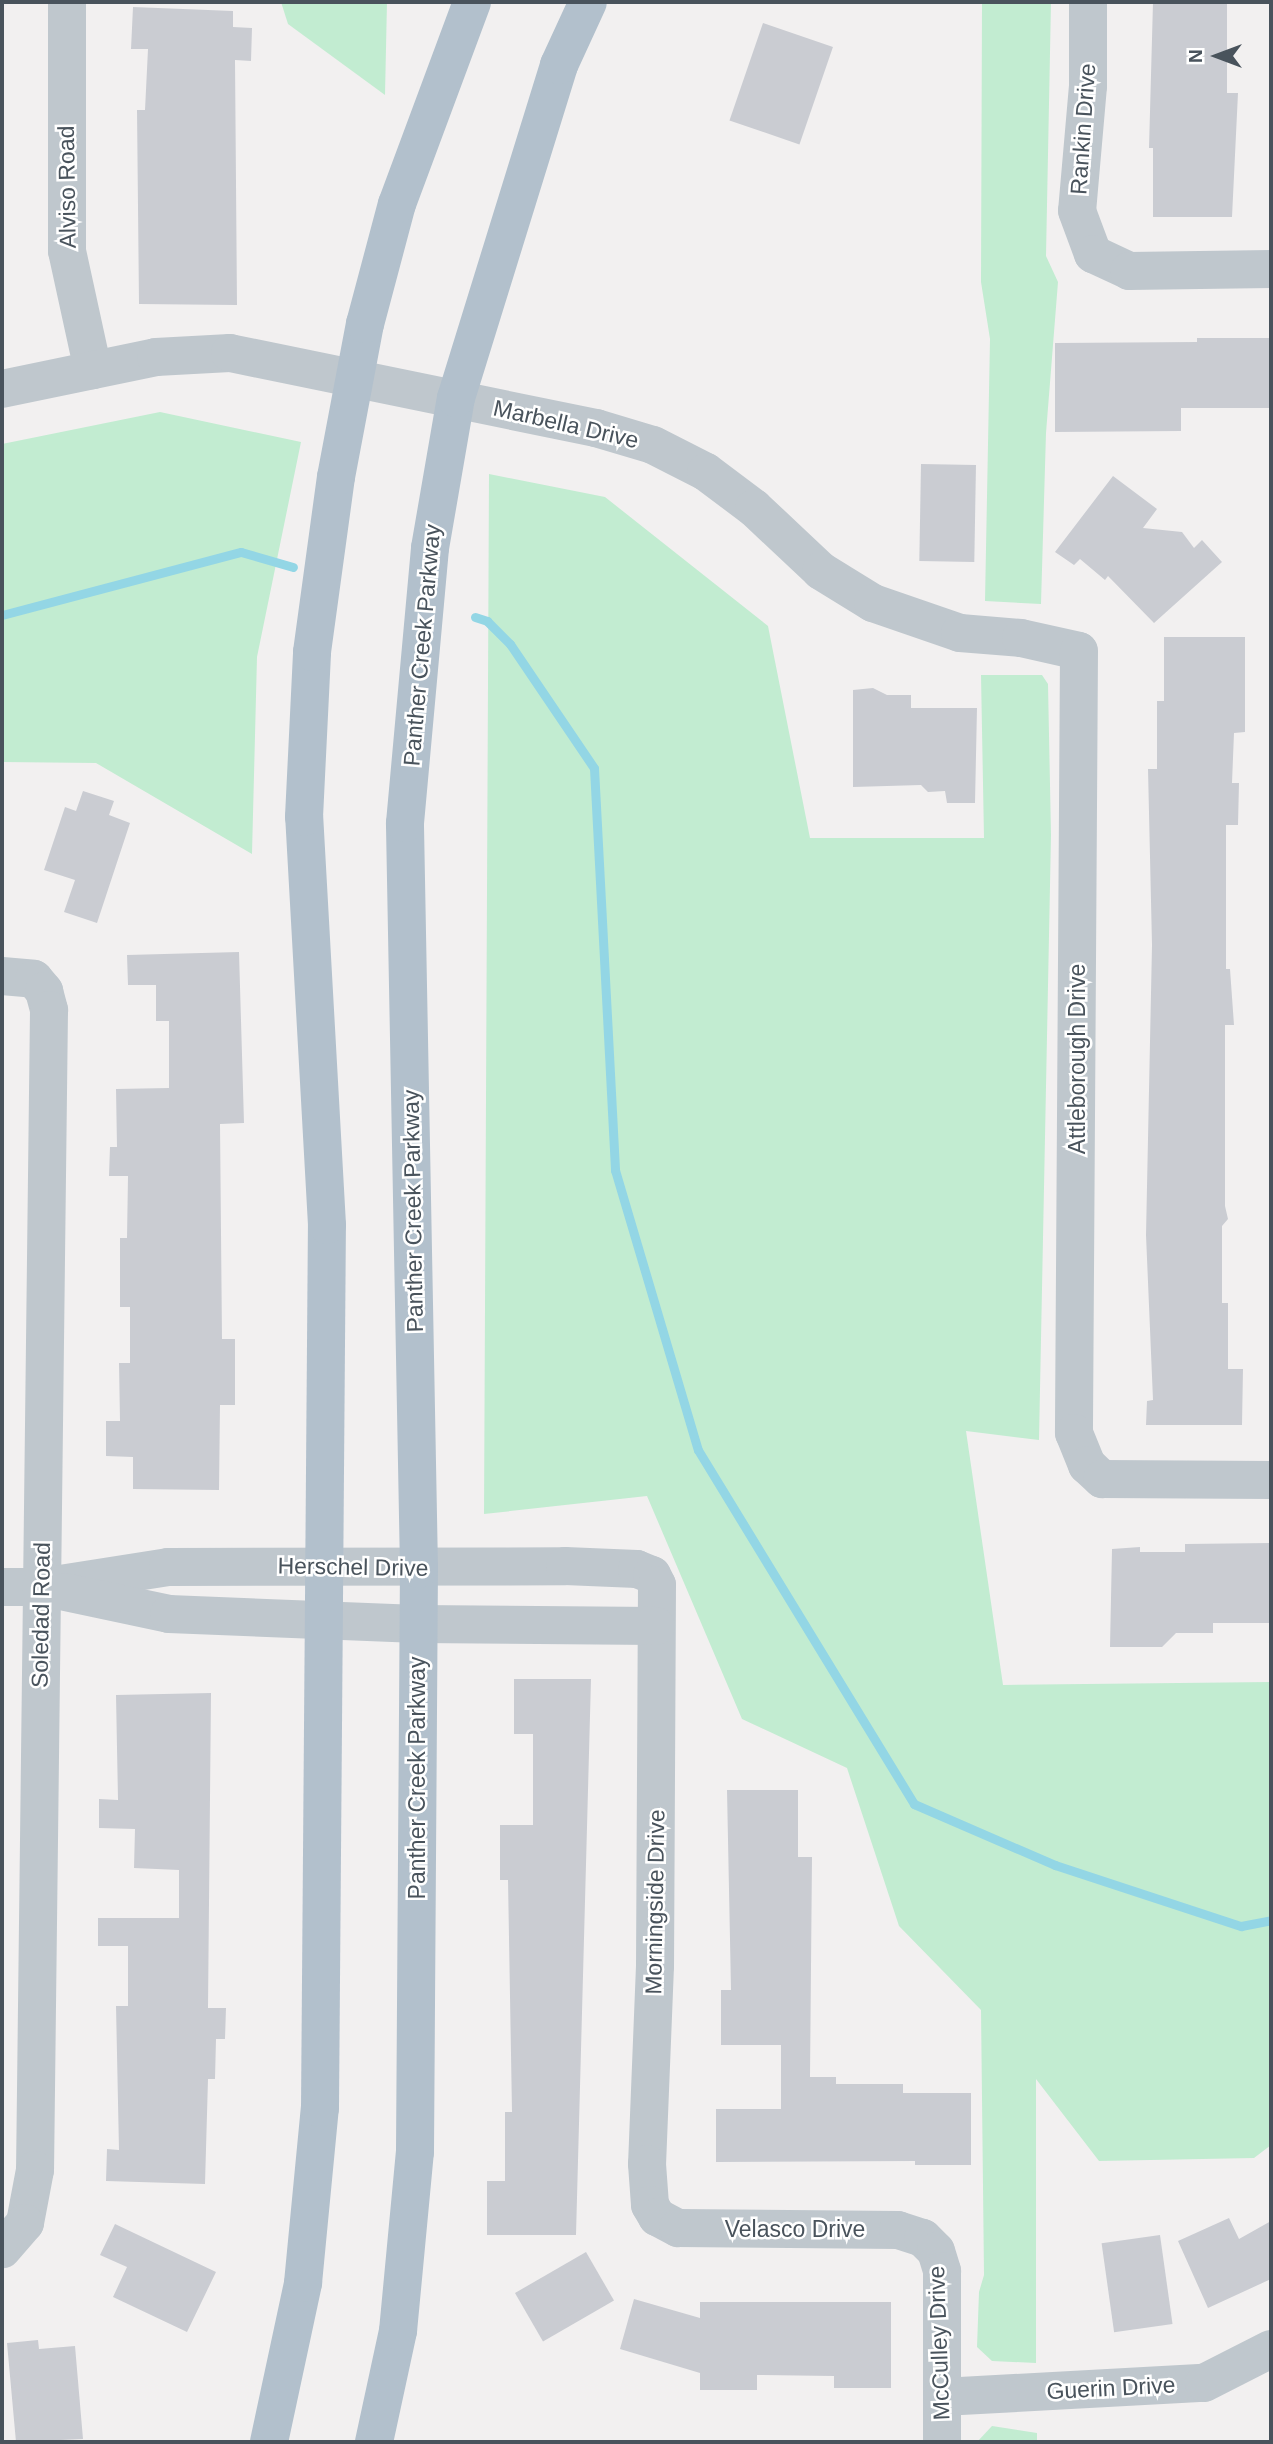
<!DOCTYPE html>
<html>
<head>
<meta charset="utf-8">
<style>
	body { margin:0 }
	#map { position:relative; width:1273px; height:2444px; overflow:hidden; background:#f2f0f0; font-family:Arial,sans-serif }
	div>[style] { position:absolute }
	.green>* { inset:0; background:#c2ecd1 }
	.stream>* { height:9px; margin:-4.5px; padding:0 4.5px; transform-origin:4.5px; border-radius:4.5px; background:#93d6e5 }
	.building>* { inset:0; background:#caccd2; transform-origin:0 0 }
	.minor>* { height:38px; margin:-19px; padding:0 19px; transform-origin:19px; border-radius:19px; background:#bfc7cd }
	.major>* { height:38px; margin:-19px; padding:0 19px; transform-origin:19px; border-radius:19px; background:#b2c0cc }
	span { translate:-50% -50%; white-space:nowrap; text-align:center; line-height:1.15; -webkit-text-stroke:5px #fff; paint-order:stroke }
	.street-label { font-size:23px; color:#49535c }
	.frame { position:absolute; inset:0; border:4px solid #49535c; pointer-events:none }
	.north { position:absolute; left:1182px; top:21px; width:70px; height:70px; -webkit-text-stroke:5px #fff; paint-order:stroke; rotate:270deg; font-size:19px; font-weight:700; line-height:28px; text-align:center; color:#49535c }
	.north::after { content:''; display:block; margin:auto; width:24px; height:32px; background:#49535c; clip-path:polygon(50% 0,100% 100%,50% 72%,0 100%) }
</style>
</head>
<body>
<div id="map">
	<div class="green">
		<div style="clip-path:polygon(281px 2px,387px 2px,385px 95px,288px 24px)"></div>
		<div style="clip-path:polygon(982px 2px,1051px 2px,1046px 256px,1058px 282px,1046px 433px,1041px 604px,985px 601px,990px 339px,981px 282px)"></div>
		<div style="clip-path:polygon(160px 412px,301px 442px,257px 657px,252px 854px,96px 763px,2px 762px,2px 444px)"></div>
		<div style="clip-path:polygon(489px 474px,605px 497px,768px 626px,810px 838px,984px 838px,981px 675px,1042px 675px,1048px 684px,1051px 835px,1039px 1440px,966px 1431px,1003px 1685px,1271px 1682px,1271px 2145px,1254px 2158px,1099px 2161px,1036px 2079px,1036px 2363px,992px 2361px,977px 2347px,979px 2292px,984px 2275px,981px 2010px,899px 1926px,847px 1768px,742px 1719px,647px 1496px,484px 1514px)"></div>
		<div style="clip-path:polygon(992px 2426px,1037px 2433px,1037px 2442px,977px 2442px)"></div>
	</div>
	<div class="stream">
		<div style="left:2px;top:615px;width:247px;rotate:-14.8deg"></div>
		<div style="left:241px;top:552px;width:54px;rotate:16.1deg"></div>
		<div style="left:475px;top:617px;width:13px;rotate:18deg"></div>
		<div style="left:487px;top:621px;width:33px;rotate:45deg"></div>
		<div style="left:510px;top:644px;width:150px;rotate:55.9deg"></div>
		<div style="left:594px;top:768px;width:403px;rotate:87deg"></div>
		<div style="left:615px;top:1170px;width:292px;rotate:73.5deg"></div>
		<div style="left:698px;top:1450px;width:415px;rotate:58.6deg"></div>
		<div style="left:914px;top:1804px;width:154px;rotate:23.4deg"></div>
		<div style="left:1055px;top:1865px;width:196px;rotate:18.2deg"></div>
		<div style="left:1241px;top:1926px;width:31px;rotate:-11deg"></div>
	</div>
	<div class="building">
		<div style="clip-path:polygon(1153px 2px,1227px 2px,1227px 93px,1238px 93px,1232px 217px,1153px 217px,1153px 148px,1149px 148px)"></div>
		<div style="clip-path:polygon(133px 7px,233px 11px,233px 27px,252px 28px,251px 61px,235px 60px,237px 305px,139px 304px,137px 110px,145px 110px,148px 49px,131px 49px)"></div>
		<div style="left:763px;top:23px;width:74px;height:103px;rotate:19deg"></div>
		<div style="clip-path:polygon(1197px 338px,1271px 338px,1271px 408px,1181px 408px,1181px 431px,1055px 432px,1055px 343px,1197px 342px)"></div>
		<div style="left:921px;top:464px;width:55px;height:97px;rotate:1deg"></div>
		<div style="clip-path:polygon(1113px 476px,1157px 509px,1143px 528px,1182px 532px,1194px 548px,1202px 540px,1222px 562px,1154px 623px,1108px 576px,1105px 580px,1080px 559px,1074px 565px,1055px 552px)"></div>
		<div style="clip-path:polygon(1164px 637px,1245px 637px,1245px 732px,1234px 733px,1232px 783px,1239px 783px,1238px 825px,1226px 825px,1226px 969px,1230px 969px,1234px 1025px,1225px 1025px,1225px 1206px,1228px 1219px,1222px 1226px,1222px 1303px,1228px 1303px,1228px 1369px,1243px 1369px,1242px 1425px,1146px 1425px,1147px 1401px,1153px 1400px,1146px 1235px,1152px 945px,1148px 769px,1157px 769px,1157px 701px,1164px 701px)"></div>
		<div style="clip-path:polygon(873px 688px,887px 695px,911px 695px,911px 708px,977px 708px,975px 803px,947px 803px,945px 791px,928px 792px,921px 785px,853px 787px,853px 690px)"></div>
		<div style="clip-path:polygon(83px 791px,114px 801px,109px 815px,130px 823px,97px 923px,64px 912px,75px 880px,44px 870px,65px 807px,76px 811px)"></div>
		<div style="clip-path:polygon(239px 952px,244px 1123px,220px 1124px,222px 1339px,235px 1339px,235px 1405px,220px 1405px,219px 1490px,133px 1489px,133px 1457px,106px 1456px,106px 1421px,120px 1421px,119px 1363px,130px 1363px,130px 1307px,120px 1307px,120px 1238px,127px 1238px,128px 1176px,109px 1176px,110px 1147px,117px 1147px,116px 1089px,169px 1088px,169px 1021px,156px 1021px,156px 985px,128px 985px,127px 955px)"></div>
		<div style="clip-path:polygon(1271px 1543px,1271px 1623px,1213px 1623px,1213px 1633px,1176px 1633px,1162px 1647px,1110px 1647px,1112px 1549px,1140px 1547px,1140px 1552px,1185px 1552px,1185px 1544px)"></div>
		<div style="clip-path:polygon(514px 1679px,591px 1679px,576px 2235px,487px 2235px,487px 2181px,505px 2181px,505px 2112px,512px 2112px,508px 1880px,500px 1880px,500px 1825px,533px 1825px,533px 1734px,514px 1734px)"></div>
		<div style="clip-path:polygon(211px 1693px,208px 2008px,226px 2008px,225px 2039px,216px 2039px,215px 2079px,208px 2079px,205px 2184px,106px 2181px,107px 2149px,119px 2150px,116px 2006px,128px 2006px,128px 1946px,98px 1946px,98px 1918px,179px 1918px,179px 1870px,134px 1868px,135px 1829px,99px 1828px,99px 1799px,118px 1800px,116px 1695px)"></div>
		<div style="clip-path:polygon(727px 1790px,798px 1790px,798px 1857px,812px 1857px,810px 2077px,836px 2077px,836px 2084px,903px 2084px,903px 2093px,971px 2093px,971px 2165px,915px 2165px,915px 2161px,716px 2162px,716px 2109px,781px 2109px,781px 2045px,721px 2045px,721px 1990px,731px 1990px)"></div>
		<div style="clip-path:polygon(1229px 2218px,1239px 2239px,1271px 2221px,1271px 2279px,1208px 2308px,1178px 2241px)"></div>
		<div style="clip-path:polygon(115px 2224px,216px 2272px,187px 2332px,113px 2297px,127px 2267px,100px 2255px)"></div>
		<div style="left:1160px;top:2235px;width:90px;height:59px;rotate:82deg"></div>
		<div style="left:586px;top:2252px;width:56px;height:82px;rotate:60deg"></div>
		<div style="clip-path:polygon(634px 2299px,700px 2318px,700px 2302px,891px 2302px,891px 2388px,834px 2388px,834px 2376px,757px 2375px,757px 2390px,700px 2390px,700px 2373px,620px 2349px)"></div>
		<div style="clip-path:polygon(38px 2340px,39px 2349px,75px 2346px,83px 2439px,16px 2442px,7px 2343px)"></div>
	</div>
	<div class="minor">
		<div style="left:67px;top:2px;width:249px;rotate:90deg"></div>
		<div style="left:67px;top:251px;width:122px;rotate:77.7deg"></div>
		<div style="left:1088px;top:2px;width:84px;rotate:90deg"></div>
		<div style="left:1088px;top:86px;width:125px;rotate:95deg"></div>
		<div style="left:1077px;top:211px;width:46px;rotate:69.6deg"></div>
		<div style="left:1093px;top:254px;width:40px;rotate:25deg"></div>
		<div style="left:1129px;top:271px;width:142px;rotate:-0.8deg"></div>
		<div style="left:2px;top:389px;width:157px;rotate:-11.7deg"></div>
		<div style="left:156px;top:357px;width:74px;rotate:-3.1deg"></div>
		<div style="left:230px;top:353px;width:374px;rotate:11.6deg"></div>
		<div style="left:596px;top:428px;width:59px;rotate:16.6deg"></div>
		<div style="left:653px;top:445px;width:59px;rotate:27deg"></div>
		<div style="left:706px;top:472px;width:60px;rotate:36.9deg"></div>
		<div style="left:754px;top:508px;width:92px;rotate:43.2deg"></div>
		<div style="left:821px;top:571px;width:61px;rotate:31.6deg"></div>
		<div style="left:873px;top:603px;width:92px;rotate:19deg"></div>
		<div style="left:960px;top:633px;width:61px;rotate:4.7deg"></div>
		<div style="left:1021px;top:638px;width:59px;rotate:12.6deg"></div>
		<div style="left:1079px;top:651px;width:782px;rotate:90.37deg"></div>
		<div style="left:1074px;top:1433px;width:35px;rotate:68deg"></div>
		<div style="left:1087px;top:1465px;width:21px;rotate:43deg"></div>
		<div style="left:1102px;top:1479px;width:169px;rotate:0.3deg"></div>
		<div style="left:2px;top:976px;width:32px;rotate:5deg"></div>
		<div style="left:34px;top:979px;width:16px;rotate:50deg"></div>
		<div style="left:44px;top:991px;width:20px;rotate:75deg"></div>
		<div style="left:49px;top:1010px;width:1160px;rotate:90.69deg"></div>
		<div style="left:35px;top:2170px;width:54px;rotate:100.7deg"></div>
		<div style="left:25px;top:2223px;width:35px;rotate:131deg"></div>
		<div style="left:2px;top:1587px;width:39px"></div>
		<div style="left:41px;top:1587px;width:129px;rotate:-8.9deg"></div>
		<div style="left:168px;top:1567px;width:397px;rotate:-0.1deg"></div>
		<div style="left:565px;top:1566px;width:72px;rotate:2.4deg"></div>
		<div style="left:637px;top:1569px;width:16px;rotate:22deg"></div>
		<div style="left:652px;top:1575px;width:11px;rotate:63deg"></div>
		<div style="left:657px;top:1585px;width:381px;rotate:90.3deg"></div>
		<div style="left:655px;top:1966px;width:198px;rotate:92.3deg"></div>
		<div style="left:647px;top:2164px;width:41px;rotate:85.8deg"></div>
		<div style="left:650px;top:2205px;width:14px;rotate:60deg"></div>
		<div style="left:657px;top:2217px;width:24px;rotate:28deg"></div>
		<div style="left:678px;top:2228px;width:220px;rotate:0.5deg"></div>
		<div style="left:898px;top:2230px;width:26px;rotate:18deg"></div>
		<div style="left:923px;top:2238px;width:18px;rotate:45deg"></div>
		<div style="left:936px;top:2251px;width:21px;rotate:73deg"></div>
		<div style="left:942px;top:2271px;width:171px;rotate:90deg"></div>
		<div style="left:65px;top:1592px;width:106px;rotate:11.9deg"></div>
		<div style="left:169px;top:1614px;width:249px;rotate:2.3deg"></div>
		<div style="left:418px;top:1624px;width:238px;rotate:0.5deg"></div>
		<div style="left:942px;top:2397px;width:262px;rotate:-3.1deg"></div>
		<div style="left:1204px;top:2383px;width:75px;rotate:-26.9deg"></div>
	</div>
	<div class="major">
		<div style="left:269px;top:2442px;width:163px;rotate:-77.9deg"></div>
		<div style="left:303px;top:2283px;width:176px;rotate:-84.5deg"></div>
		<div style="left:320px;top:2108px;width:883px;rotate:-89.55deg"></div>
		<div style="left:327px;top:1225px;width:409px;rotate:-93.2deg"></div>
		<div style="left:304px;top:817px;width:165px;rotate:-87.2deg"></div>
		<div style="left:312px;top:652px;width:177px;rotate:-82.2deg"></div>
		<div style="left:336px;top:477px;width:156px;rotate:-79.3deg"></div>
		<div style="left:365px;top:324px;width:124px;rotate:-75.1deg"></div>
		<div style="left:397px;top:204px;width:215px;rotate:-69.6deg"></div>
		<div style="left:374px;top:2442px;width:114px;rotate:-77.8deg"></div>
		<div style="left:398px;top:2331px;width:180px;rotate:-84.6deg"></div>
		<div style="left:415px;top:2152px;width:583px;rotate:-89.61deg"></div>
		<div style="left:419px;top:1569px;width:746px;rotate:-91.08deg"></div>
		<div style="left:405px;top:823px;width:276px;rotate:-84.8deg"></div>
		<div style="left:430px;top:548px;width:152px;rotate:-80.2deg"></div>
		<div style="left:456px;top:398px;width:349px;rotate:-72.8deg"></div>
		<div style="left:559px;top:65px;width:69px;rotate:-65.3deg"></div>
	</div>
	<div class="street-label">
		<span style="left:1083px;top:129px;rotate:-86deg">Rankin Drive</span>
		<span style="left:67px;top:187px;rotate:-91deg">Alviso Road</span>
		<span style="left:566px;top:424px;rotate:13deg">Marbella Drive</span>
		<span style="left:422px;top:645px;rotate:-85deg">Panther Creek Parkway</span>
		<span style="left:1077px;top:1059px;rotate:-90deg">Attleborough Drive</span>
		<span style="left:413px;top:1211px;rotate:-91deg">Panther Creek Parkway</span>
		<span style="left:353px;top:1567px;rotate:1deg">Herschel Drive</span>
		<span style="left:41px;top:1615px;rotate:-89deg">Soledad Road</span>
		<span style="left:417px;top:1778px;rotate:-90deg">Panther Creek Parkway</span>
		<span style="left:655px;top:1902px;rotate:-89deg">Morningside Drive</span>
		<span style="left:795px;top:2229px">Velasco Drive</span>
		<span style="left:939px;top:2343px;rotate:-92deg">McCulley Drive</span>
		<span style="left:1111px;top:2388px;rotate:-3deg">Guerin Drive</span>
	</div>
	<div class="frame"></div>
	<div class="north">N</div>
</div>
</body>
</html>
